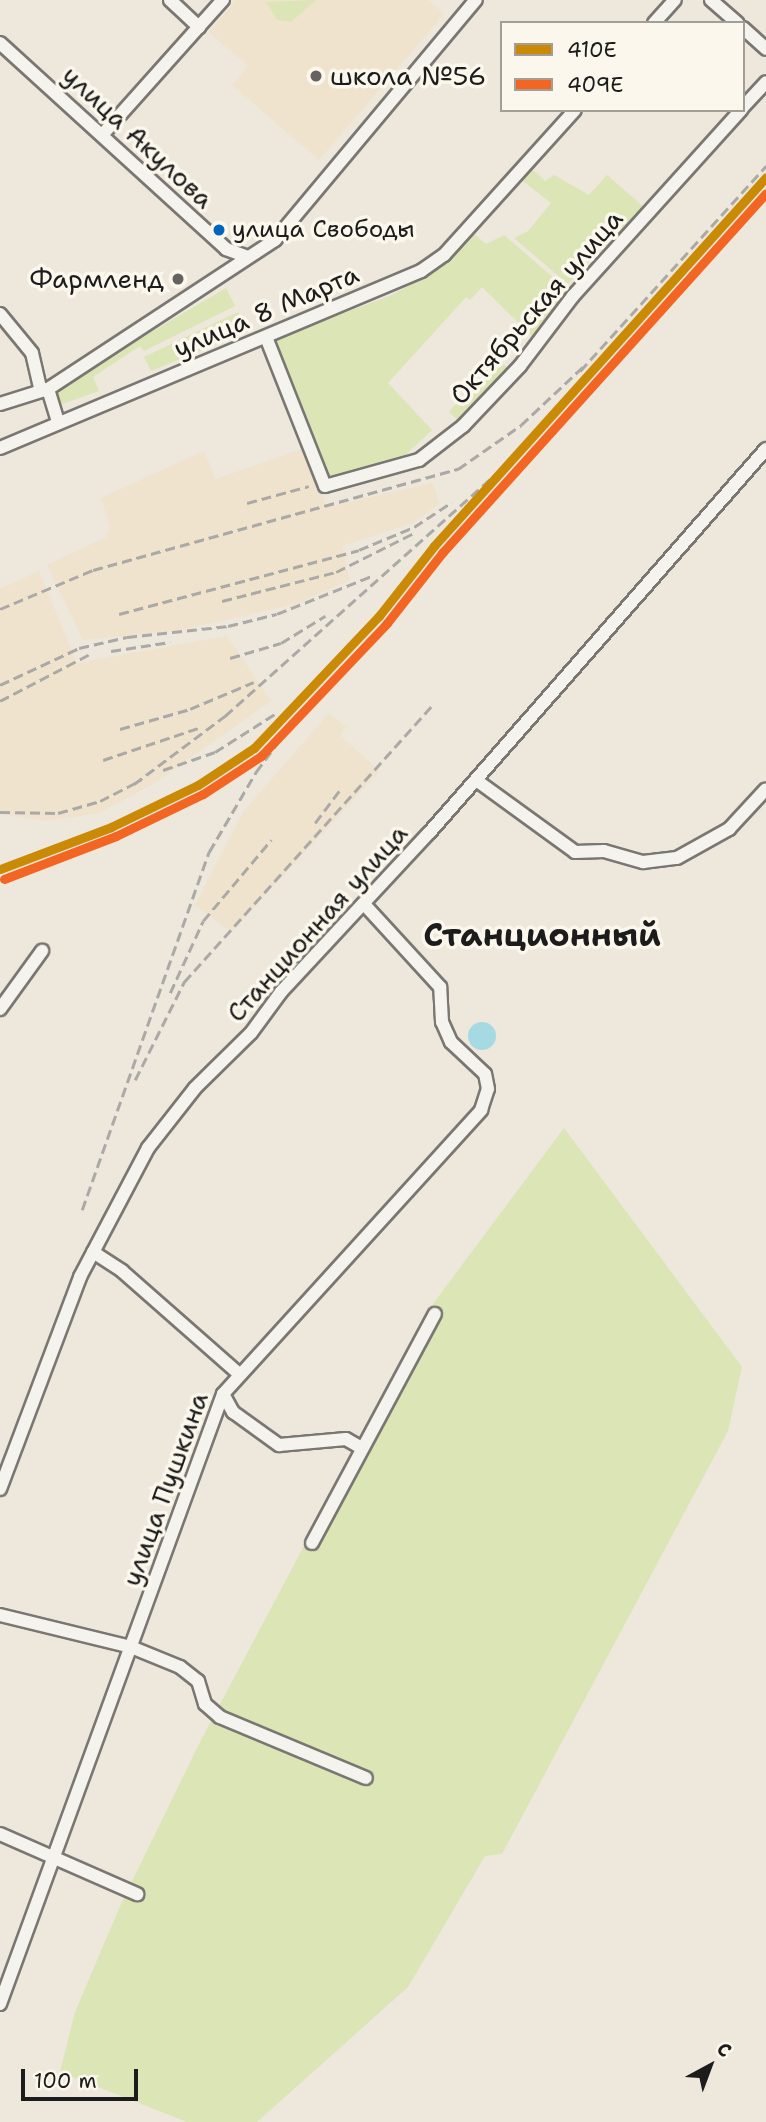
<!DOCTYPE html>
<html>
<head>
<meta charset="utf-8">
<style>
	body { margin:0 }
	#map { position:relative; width:766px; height:2122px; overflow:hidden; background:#ede7dc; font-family:"Shantell Sans",sans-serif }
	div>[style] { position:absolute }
	.built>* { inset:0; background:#efe3ce }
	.green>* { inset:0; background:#dce5b6; transform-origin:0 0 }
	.water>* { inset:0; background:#a6dae2 }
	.round { border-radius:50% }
	.roads { filter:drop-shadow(2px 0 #7a7772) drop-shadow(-2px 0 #7a7772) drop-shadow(0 2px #7a7772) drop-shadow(0 -2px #7a7772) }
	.minor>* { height:12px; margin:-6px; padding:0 6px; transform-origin:6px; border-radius:6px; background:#f5f3ee }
	.rail>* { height:2.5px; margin-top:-1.25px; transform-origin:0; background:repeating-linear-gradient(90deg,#aba9a6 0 10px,transparent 0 15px) }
	.rail-1>* { height:9px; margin:-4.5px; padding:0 4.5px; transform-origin:4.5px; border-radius:4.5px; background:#cb8a06 }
	.rail-2>* { height:9px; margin:-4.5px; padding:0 4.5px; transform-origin:4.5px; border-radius:4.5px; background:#f26522 }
	.dots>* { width:19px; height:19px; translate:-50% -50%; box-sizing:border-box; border:4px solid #fbf7ec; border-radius:50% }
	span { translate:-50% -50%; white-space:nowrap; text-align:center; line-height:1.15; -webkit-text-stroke:7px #fbf7ec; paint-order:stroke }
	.bus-label { font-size:24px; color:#1c1c1c }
	.left { translate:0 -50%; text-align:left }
	.poi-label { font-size:26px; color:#1c1c1c }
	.right { translate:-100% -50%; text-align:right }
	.street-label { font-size:26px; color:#1c1c1c }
	.district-label { font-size:33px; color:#1c1c1c; font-weight:700 }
	.legend { position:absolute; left:500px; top:21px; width:245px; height:91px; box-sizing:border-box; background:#fbf7ec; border:2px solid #a29f99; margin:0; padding:9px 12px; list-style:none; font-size:21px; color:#1c1c1c }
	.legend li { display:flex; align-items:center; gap:14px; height:35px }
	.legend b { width:35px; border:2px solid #a29f99 }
	.north { position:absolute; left:675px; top:2031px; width:70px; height:70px; -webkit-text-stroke:5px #fbf7ec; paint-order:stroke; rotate:41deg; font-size:19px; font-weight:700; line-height:28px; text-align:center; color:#1c1c1c }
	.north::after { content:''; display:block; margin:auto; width:24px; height:32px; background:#1c1c1c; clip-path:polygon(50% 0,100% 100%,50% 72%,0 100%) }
	.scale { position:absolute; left:21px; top:2069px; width:117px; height:32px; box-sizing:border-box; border:4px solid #1c1c1c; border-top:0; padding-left:9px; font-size:21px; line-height:24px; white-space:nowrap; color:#1c1c1c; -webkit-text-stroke:5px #fbf7ec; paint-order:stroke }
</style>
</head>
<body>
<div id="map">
	<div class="built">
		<div style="clip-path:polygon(236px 0,428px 0,444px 14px,319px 160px,232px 85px,248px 66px,209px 32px)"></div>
		<div style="clip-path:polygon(307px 447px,326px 507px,433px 483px,440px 504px,413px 523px,342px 546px,350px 580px,296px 604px,176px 631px,83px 640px,47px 565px,106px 537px,110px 526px,101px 498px,204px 451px,216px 479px)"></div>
		<div style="clip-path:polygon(39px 571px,77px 663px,227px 636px,271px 701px,155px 783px,99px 813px,48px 821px,0 814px,0 589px)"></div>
		<div style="clip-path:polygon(329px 713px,346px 727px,340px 736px,380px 771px,231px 932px,195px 905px,243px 812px)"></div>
	</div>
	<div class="green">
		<div style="clip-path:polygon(316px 0,291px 22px,277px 20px,266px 2px)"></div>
		<div style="clip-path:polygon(529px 166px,545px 181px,554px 175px,589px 195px,607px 175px,645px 208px,616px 244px,604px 245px,568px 284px,514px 238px,528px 231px,551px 203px,519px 178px)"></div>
		<div style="clip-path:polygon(472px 232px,486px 244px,504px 235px,570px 292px,535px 339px,482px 287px,470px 300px,466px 297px,388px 383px,432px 430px,400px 460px,328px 480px,273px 340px,392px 295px,438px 269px)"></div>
		<div style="clip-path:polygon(226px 288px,235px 306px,144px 351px,140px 346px,93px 377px,99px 391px,59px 405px,54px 389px,134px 335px,138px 340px)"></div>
		<div style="clip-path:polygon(238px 312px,248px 331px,151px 371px,144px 357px)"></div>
		<div style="left:498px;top:359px;width:16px;height:72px;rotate:43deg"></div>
		<div style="clip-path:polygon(564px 1128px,742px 1367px,728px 1431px,502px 1854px,485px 1856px,408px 1987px,257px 2122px,187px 2122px,60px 2072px,75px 2012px,121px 1904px,199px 1744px,430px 1308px)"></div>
	</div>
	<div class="water">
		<div class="round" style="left:468px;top:1022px;width:28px;height:28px"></div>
	</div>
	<div class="roads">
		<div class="minor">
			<div style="left:170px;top:0;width:40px;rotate:43deg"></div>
			<div style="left:711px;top:0;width:35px;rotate:41deg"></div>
			<div style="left:654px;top:23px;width:31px;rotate:-48deg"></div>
			<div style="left:743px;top:28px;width:31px;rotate:42deg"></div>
			<div style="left:0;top:43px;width:306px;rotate:42.3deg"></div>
			<div style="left:226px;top:249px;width:23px;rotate:20deg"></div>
			<div style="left:743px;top:107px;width:34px;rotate:-47deg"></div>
			<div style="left:103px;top:134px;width:180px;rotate:-48.2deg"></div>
			<div style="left:0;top:314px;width:50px;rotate:50.6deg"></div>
			<div style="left:32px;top:353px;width:39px;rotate:77deg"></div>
			<div style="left:266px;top:337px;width:160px;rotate:68.4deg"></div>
			<div style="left:325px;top:486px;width:98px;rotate:-15.5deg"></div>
			<div style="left:419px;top:460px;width:56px;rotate:-37.7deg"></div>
			<div style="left:463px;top:426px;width:83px;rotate:-46.5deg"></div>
			<div style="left:520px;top:366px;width:88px;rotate:-52.9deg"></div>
			<div style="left:573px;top:296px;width:251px;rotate:-47.9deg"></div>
			<div style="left:48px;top:389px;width:34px;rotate:73deg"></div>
			<div style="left:0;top:404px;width:50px;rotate:-17.4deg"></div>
			<div style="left:48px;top:389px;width:272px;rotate:-33.3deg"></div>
			<div style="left:275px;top:240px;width:313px;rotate:-50.1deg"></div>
			<div style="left:0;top:448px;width:457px;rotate:-22.8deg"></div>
			<div style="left:421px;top:271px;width:28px;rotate:-35deg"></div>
			<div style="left:444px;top:255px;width:195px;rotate:-47.9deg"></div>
			<div style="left:476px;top:780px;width:122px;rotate:36deg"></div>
			<div style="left:575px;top:852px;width:29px;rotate:-2deg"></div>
			<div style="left:604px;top:851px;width:41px;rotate:15.8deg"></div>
			<div style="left:643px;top:862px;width:34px;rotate:-7deg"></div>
			<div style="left:677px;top:858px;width:60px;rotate:-29.1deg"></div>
			<div style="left:729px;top:829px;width:54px;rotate:-47.2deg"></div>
			<div style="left:0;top:1009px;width:72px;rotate:-54.1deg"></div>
			<div style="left:93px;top:1252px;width:35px;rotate:33deg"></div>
			<div style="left:122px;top:1271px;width:154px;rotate:41.3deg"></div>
			<div style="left:223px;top:1394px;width:21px;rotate:61deg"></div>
			<div style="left:233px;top:1412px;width:57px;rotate:35.7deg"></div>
			<div style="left:279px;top:1445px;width:67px;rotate:-5.1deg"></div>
			<div style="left:346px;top:1439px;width:16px;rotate:30deg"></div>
			<div style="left:0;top:1489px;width:227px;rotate:-69.3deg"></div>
			<div style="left:80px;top:1277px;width:146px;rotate:-62.2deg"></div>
			<div style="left:148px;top:1148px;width:76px;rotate:-51.9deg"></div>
			<div style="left:195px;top:1088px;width:78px;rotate:-44.5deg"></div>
			<div style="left:251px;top:1033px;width:51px;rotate:-53.8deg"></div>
			<div style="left:281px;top:992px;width:217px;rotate:-47.1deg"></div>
			<div style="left:429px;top:833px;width:511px;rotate:-48.73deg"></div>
			<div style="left:312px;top:1543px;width:260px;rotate:-61.8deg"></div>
			<div style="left:0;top:1615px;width:135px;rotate:13.7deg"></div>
			<div style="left:131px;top:1647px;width:53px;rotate:22.2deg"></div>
			<div style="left:180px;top:1667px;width:23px;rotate:38deg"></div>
			<div style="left:198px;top:1681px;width:24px;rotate:73deg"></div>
			<div style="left:205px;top:1704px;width:20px;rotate:41deg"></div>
			<div style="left:220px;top:1717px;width:158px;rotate:22.7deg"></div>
			<div style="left:0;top:1834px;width:150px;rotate:23.7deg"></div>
			<div style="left:0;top:2004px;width:649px;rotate:-69.92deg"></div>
			<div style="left:223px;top:1394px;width:384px;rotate:-47.7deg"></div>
			<div style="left:481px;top:1110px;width:22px;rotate:-72deg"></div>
			<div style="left:488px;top:1089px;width:15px;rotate:-101deg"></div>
			<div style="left:485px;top:1074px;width:47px;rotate:-136.7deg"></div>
			<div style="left:451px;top:1042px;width:22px;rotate:-114deg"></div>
			<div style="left:442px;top:1022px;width:35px;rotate:-93deg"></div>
			<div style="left:440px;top:987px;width:113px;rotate:-132.5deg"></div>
		</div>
	</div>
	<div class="rail">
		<div style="left:580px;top:371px;width:277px;rotate:-47.8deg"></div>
		<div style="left:247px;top:503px;width:64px;rotate:-15.3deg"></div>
		<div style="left:222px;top:601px;width:118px;rotate:-14.3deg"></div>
		<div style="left:336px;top:572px;width:87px;rotate:-26.6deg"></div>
		<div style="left:0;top:609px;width:101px;rotate:-22.8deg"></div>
		<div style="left:93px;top:570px;width:379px;rotate:-15.5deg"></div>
		<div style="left:458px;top:469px;width:77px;rotate:-34.9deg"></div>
		<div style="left:521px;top:425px;width:88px;rotate:-43.2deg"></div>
		<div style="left:119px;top:614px;width:248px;rotate:-14.9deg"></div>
		<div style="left:359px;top:550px;width:60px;rotate:-22.7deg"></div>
		<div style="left:414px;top:527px;width:45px;rotate:-33.3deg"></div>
		<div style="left:111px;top:651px;width:60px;rotate:-8.7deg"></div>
		<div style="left:230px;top:658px;width:53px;rotate:-16.4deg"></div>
		<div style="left:281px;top:643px;width:52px;rotate:-31.5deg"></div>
		<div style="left:0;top:685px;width:87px;rotate:-25.1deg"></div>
		<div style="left:79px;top:648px;width:49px;rotate:-12.9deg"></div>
		<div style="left:127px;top:637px;width:102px;rotate:-6.2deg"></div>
		<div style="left:228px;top:626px;width:50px;rotate:-13.8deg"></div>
		<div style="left:277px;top:614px;width:105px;rotate:-21.9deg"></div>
		<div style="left:0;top:701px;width:102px;rotate:-27.6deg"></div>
		<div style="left:120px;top:729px;width:73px;rotate:-15.9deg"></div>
		<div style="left:190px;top:709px;width:69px;rotate:-22.9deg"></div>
		<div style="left:103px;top:760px;width:100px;rotate:-18.6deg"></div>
		<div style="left:163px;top:770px;width:55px;rotate:-19.1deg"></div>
		<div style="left:215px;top:752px;width:75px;rotate:-32.4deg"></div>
		<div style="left:134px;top:784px;width:114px;rotate:-36.8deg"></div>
		<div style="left:225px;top:716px;width:394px;rotate:-41.8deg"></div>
		<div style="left:0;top:812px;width:58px;rotate:1deg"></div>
		<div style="left:58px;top:813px;width:44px;rotate:-15.9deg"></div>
		<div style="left:100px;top:801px;width:46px;rotate:-27.1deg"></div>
		<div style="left:315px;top:823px;width:40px;rotate:-53deg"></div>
		<div style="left:170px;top:993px;width:79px;rotate:-65.4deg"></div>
		<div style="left:203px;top:921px;width:106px;rotate:-50deg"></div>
		<div style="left:135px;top:1080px;width:110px;rotate:-63.4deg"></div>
		<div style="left:184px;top:982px;width:373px;rotate:-48.1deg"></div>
		<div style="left:82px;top:1210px;width:380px;rotate:-70.5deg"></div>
		<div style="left:209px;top:852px;width:93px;rotate:-59.6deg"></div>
		<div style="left:256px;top:772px;width:71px;rotate:-53.6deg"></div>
	</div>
	<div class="rail-1">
		<div style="left:0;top:869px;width:119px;rotate:-20.7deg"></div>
		<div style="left:111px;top:827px;width:97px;rotate:-25.8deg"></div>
		<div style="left:198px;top:785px;width:67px;rotate:-33.5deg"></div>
		<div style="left:254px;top:748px;width:182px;rotate:-46.6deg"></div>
		<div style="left:379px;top:616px;width:89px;rotate:-51.8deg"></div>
		<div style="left:434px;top:546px;width:496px;rotate:-48deg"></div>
	</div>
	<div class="rail-2">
		<div style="left:4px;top:879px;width:120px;rotate:-21deg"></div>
		<div style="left:116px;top:836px;width:97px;rotate:-25.8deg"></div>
		<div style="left:203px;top:794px;width:69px;rotate:-33.2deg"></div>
		<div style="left:261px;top:756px;width:183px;rotate:-46.5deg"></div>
		<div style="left:387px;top:623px;width:89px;rotate:-51.8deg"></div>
		<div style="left:442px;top:553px;width:484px;rotate:-48deg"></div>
	</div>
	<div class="dots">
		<div style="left:316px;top:76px;background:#65635f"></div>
		<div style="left:219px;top:230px;background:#0065bd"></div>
		<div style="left:178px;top:279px;background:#65635f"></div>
	</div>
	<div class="bus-label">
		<span class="left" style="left:232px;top:230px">улица Свободы</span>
	</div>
	<div class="poi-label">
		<span class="left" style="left:330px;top:76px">школа №56</span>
		<span class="right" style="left:164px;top:279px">Фармленд</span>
	</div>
	<div class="street-label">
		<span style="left:138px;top:137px;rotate:43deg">улица Акулова</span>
		<span style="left:536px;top:307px;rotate:-49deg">Октябрьская улица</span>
		<span style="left:266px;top:311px;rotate:-23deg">улица 8 Марта</span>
		<span style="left:317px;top:923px;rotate:-48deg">Станционная улица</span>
		<span style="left:165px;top:1489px;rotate:-70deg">улица Пушкина</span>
	</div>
	<div class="district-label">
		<span style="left:542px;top:935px">Станционный</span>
	</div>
	<ul class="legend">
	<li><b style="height:9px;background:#cb8a06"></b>410E</li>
	<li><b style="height:9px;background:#f26522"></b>409E</li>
	</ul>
	<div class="north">С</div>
	<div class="scale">100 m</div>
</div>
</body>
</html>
